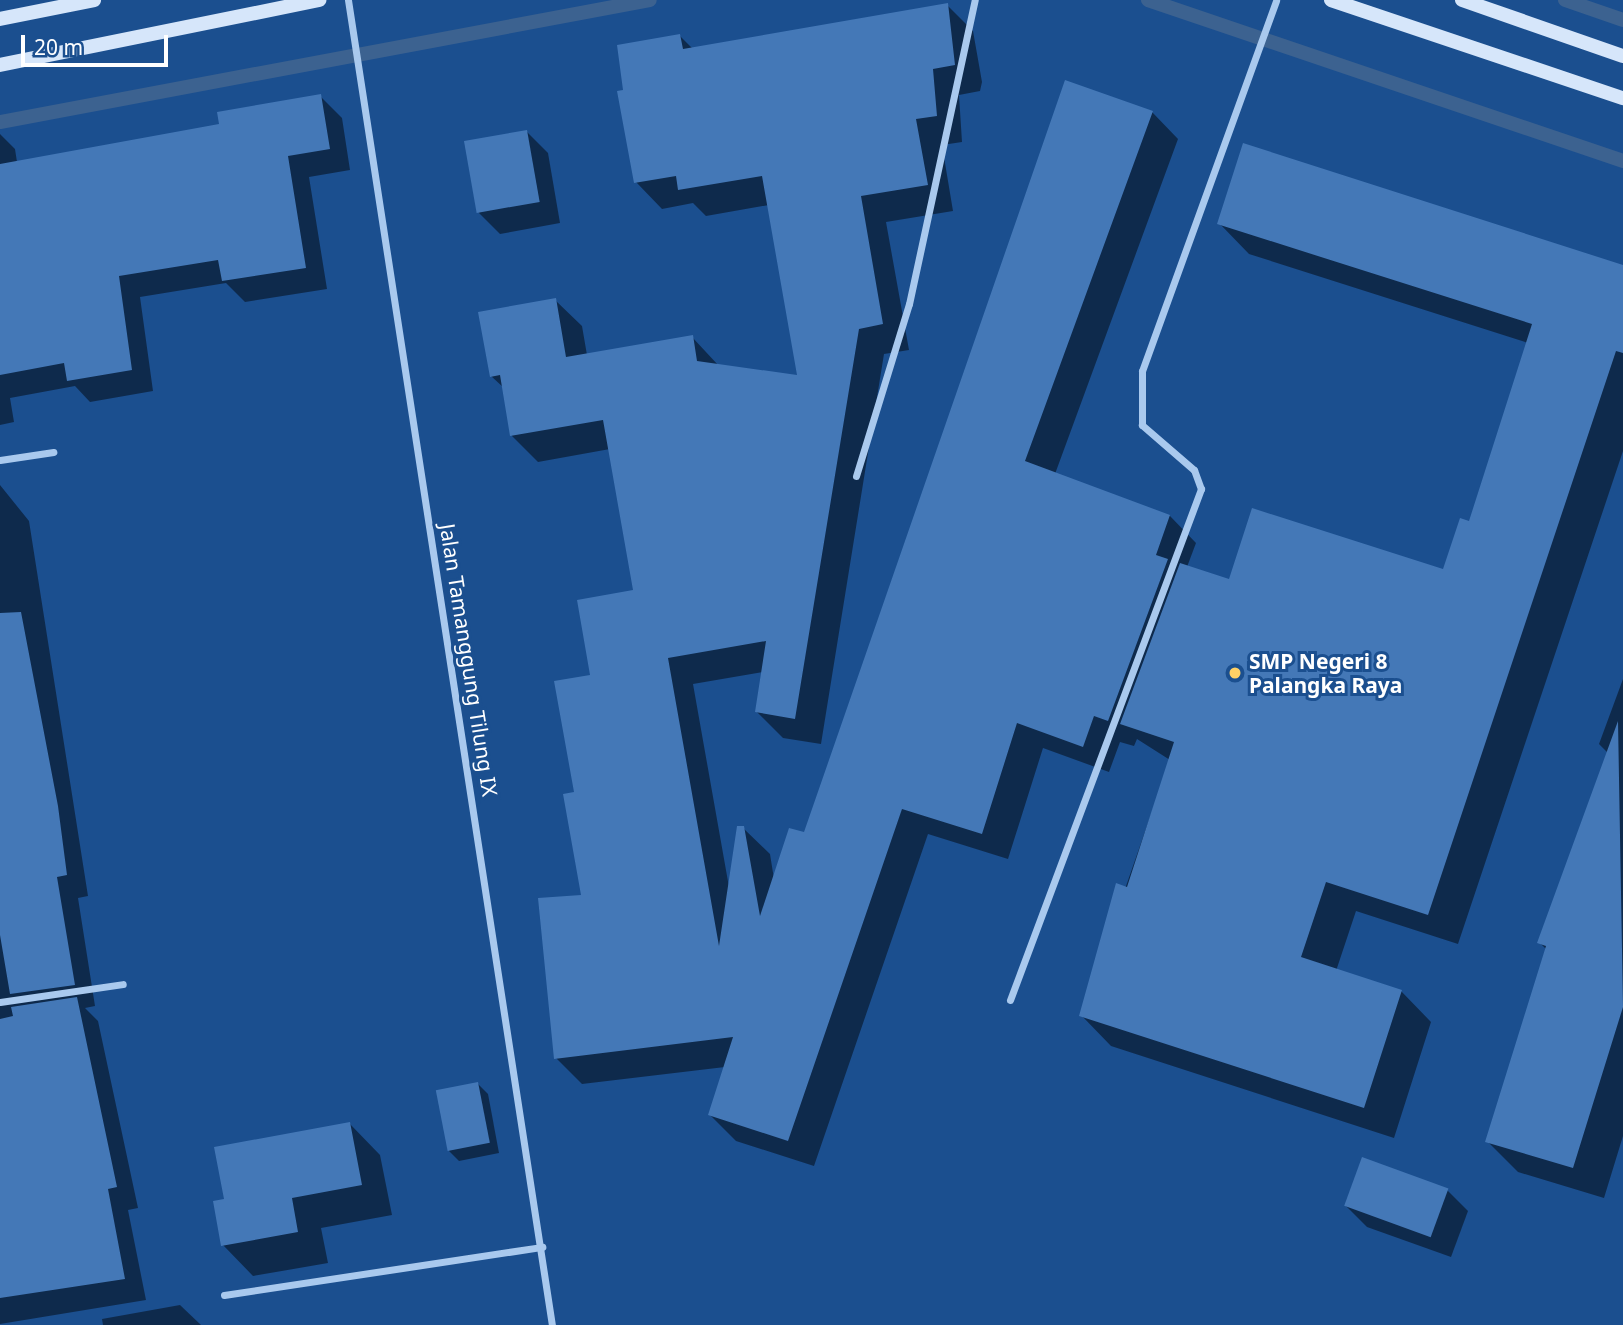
<!DOCTYPE html>
<html>
<head>
<meta charset="utf-8">
<style>
	body { margin:0 }
	#map { position:relative; width:1623px; height:1325px; overflow:hidden; background:#1b4f8f; font-family:"Noto Sans",sans-serif }
	div>[style] { position:absolute }
	.shadow>* { inset:0; background:#0007 }
	.stream>* { height:14px; margin:-7px; padding:0 7px; transform-origin:7px; border-radius:7px; background:#3c6290 }
	.building>* { inset:0; background:#4478b7; transform-origin:0 0 }
	.street>* { height:7px; margin:-3.5px; padding:0 3.5px; transform-origin:3.5px; border-radius:3.5px; background:#a9c9ee }
	.secondary>* { height:14px; margin:-7px; padding:0 7px; transform-origin:7px; border-radius:7px; background:#d6e6fa }
	.dots>* { width:19px; height:19px; translate:-50% -50%; box-sizing:border-box; border:4px solid #1b4f8f; border-radius:50% }
	span { translate:-50% -50%; white-space:nowrap; text-align:center; line-height:1.15; -webkit-text-stroke:6px #1b4f8f; paint-order:stroke }
	.street-label { font-size:21px; color:#fff }
	.poi-label { font-size:21px; color:#fff; font-weight:700 }
	.left { translate:0 -50%; text-align:left }
	.scale { position:absolute; left:21px; top:35px; width:147px; height:32px; box-sizing:border-box; border:4px solid #fff; border-top:0; padding-left:9px; font-size:21px; line-height:24px; white-space:nowrap; color:#fff; -webkit-text-stroke:5px #1b4f8f; paint-order:stroke }
</style>
</head>
<body>
<div id="map">
	<div class="shadow">
		<div style="clip-path:polygon(947px 5px,973px 31px,982px 82px,980px 91px,959px 95px,962px 142px,942px 145px,953px 211px,886px 222px,909px 350px,884px 354px,821px 744px,783px 738px,757px 712px,763px 672px,693px 684px,729px 887px,743px 828px,770px 854px,774px 879px,805px 834px,1152px 112px,1178px 139px,1055px 474px,1170px 516px,1196px 543px,1187px 567px,1230px 581px,1444px 571px,1470px 523px,1528px 343px,1249px 254px,1219px 223px,1623px 267px,1623px 451px,1458px 944px,1356px 911px,1336px 971px,1401px 991px,1431px 1022px,1394px 1138px,1111px 1046px,1081px 1015px,1170px 760px,1137px 739px,1134px 746px,1120px 742px,1109px 772px,1043px 748px,1008px 859px,928px 834px,814px 1166px,736px 1141px,710px 1115px,725px 1067px,582px 1084px,556px 1058px,583px 896px,576px 794px,592px 677px,635px 591px,610px 449px,538px 462px,512px 436px,504px 388px,491px 376px,555px 300px,582px 326px,587px 355px,692px 337px,719px 366px,799px 377px,769px 205px,706px 216px,693px 203px,662px 209px,636px 182px,625px 92px,680px 36px,693px 49px)"></div>
		<div style="clip-path:polygon(320px 96px,342px 118px,350px 170px,309px 177px,327px 289px,245px 302px,226px 283px,140px 297px,153px 391px,90px 402px,75px 386px,10px 398px,14px 422px,0 425px,0 134px,15px 149px,17px 162px,221px 126px)"></div>
		<div style="clip-path:polygon(527px 132px,548px 153px,560px 223px,500px 234px,479px 213px)"></div>
		<div style="clip-path:polygon(0 485px,29px 521px,88px 896px,78px 898px,95px 1006px,85px 1008px,98px 1021px,138px 1208px,128px 1210px,146px 1300px,0 1324px)"></div>
		<div style="clip-path:polygon(1623px 679px,1623px 1136px,1604px 1198px,1518px 1172px,1487px 1141px,1547px 950px,1539px 942px,1608px 753px,1599px 744px)"></div>
		<div style="clip-path:polygon(478px 1084px,488px 1094px,499px 1153px,459px 1161px,449px 1151px)"></div>
		<div style="clip-path:polygon(350px 1124px,380px 1155px,392px 1215px,321px 1228px,328px 1263px,253px 1276px,223px 1245px)"></div>
		<div style="clip-path:polygon(1447px 1190px,1468px 1211px,1451px 1257px,1367px 1227px,1346px 1206px)"></div>
		<div style="clip-path:polygon(180px 1305px,201px 1325px,103px 1325px,102px 1319px)"></div>
	</div>
	<div class="stream">
		<div style="left:1148px;top:0;width:502px;rotate:18.72deg"></div>
		<div style="left:1565px;top:0;width:61px;rotate:19deg"></div>
		<div style="left:0;top:122px;width:661px;rotate:-10.63deg"></div>
	</div>
	<div class="building">
		<div style="clip-path:polygon(948px 3px,955px 65px,933px 69px,937px 116px,916px 119px,928px 185px,861px 196px,883px 324px,859px 329px,795px 719px,755px 712px,766px 641px,668px 658px,719px 946px,737px 826px,744px 826px,760px 916px,789px 828px,804px 832px,1065px 80px,1153px 111px,1025px 461px,1170px 515px,1156px 555px,1168px 559px,1108px 721px,1094px 716px,1083px 747px,1017px 723px,982px 834px,902px 809px,788px 1141px,708px 1115px,733px 1037px,554px 1059px,538px 898px,581px 895px,563px 794px,574px 792px,554px 681px,590px 675px,577px 600px,633px 590px,603px 420px,510px 436px,500px 375px,490px 377px,478px 312px,556px 298px,566px 357px,693px 335px,697px 361px,797px 375px,762px 176px,678px 190px,676px 176px,634px 183px,617px 91px,623px 90px,617px 45px,680px 34px,683px 49px)"></div>
		<div style="clip-path:polygon(321px 94px,330px 149px,288px 156px,306px 268px,222px 281px,218px 260px,119px 276px,132px 370px,67px 381px,64px 363px,0 375px,0 164px,219px 124px,217px 112px)"></div>
		<div style="left:527px;top:130px;width:73px;height:64px;rotate:80deg"></div>
		<div style="clip-path:polygon(1243px 143px,1623px 265px,1623px 353px,1616px 351px,1428px 915px,1326px 882px,1301px 957px,1402px 990px,1364px 1108px,1079px 1016px,1116px 883px,1127px 887px,1174px 742px,1120px 724px,1180px 563px,1229px 579px,1252px 508px,1443px 569px,1460px 518px,1469px 521px,1532px 324px,1217px 224px)"></div>
		<div style="clip-path:polygon(21px 612px,58px 806px,67px 875px,57px 877px,75px 985px,10px 994px,0 935px,0 613px)"></div>
		<div style="clip-path:polygon(1618px 721px,1623px 1007px,1573px 1168px,1485px 1142px,1546px 946px,1537px 943px)"></div>
		<div style="clip-path:polygon(77px 997px,117px 1187px,108px 1189px,125px 1279px,0 1298px,0 1019px,13px 1016px,11px 1007px)"></div>
		<div style="left:478px;top:1082px;width:62px;height:43px;rotate:79deg"></div>
		<div style="clip-path:polygon(350px 1122px,362px 1185px,292px 1198px,298px 1232px,221px 1246px,213px 1201px,224px 1199px,214px 1147px)"></div>
		<div style="left:1362px;top:1157px;width:92px;height:52px;rotate:20deg"></div>
	</div>
	<div class="street">
		<div style="left:348px;top:0;width:1341px;rotate:81.25deg"></div>
		<div style="left:0;top:460px;width:54px;rotate:-8.6deg"></div>
		<div style="left:856px;top:476px;width:180px;rotate:-72.9deg"></div>
		<div style="left:909px;top:304px;width:311px;rotate:-77.8deg"></div>
		<div style="left:1010px;top:1000px;width:546px;rotate:-69.51deg"></div>
		<div style="left:1201px;top:489px;width:20px;rotate:-110deg"></div>
		<div style="left:1194px;top:470px;width:69px;rotate:-139.1deg"></div>
		<div style="left:1142px;top:425px;width:54px;rotate:-90deg"></div>
		<div style="left:1142px;top:371px;width:394px;rotate:-70.1deg"></div>
		<div style="left:0;top:1002px;width:124px;rotate:-8.3deg"></div>
		<div style="left:224px;top:1295px;width:322px;rotate:-8.6deg"></div>
	</div>
	<div class="secondary">
		<div style="left:1331px;top:0;width:308px;rotate:18.6deg"></div>
		<div style="left:1462px;top:0;width:170px;rotate:19.2deg"></div>
		<div style="left:0;top:19px;width:96px;rotate:-11.4deg"></div>
		<div style="left:0;top:65px;width:326px;rotate:-11.5deg"></div>
	</div>
	<div class="dots">
		<div style="left:1235px;top:673px;background:#ffd166"></div>
	</div>
	<div class="street-label">
		<span style="left:469px;top:660px;rotate:81deg">Jalan Tamanggung Tilung IX</span>
	</div>
	<div class="poi-label">
		<span class="left" style="left:1249px;top:673px">SMP Negeri 8<br>Palangka Raya</span>
	</div>
	<div class="scale">20 m</div>
</div>
</body>
</html>
